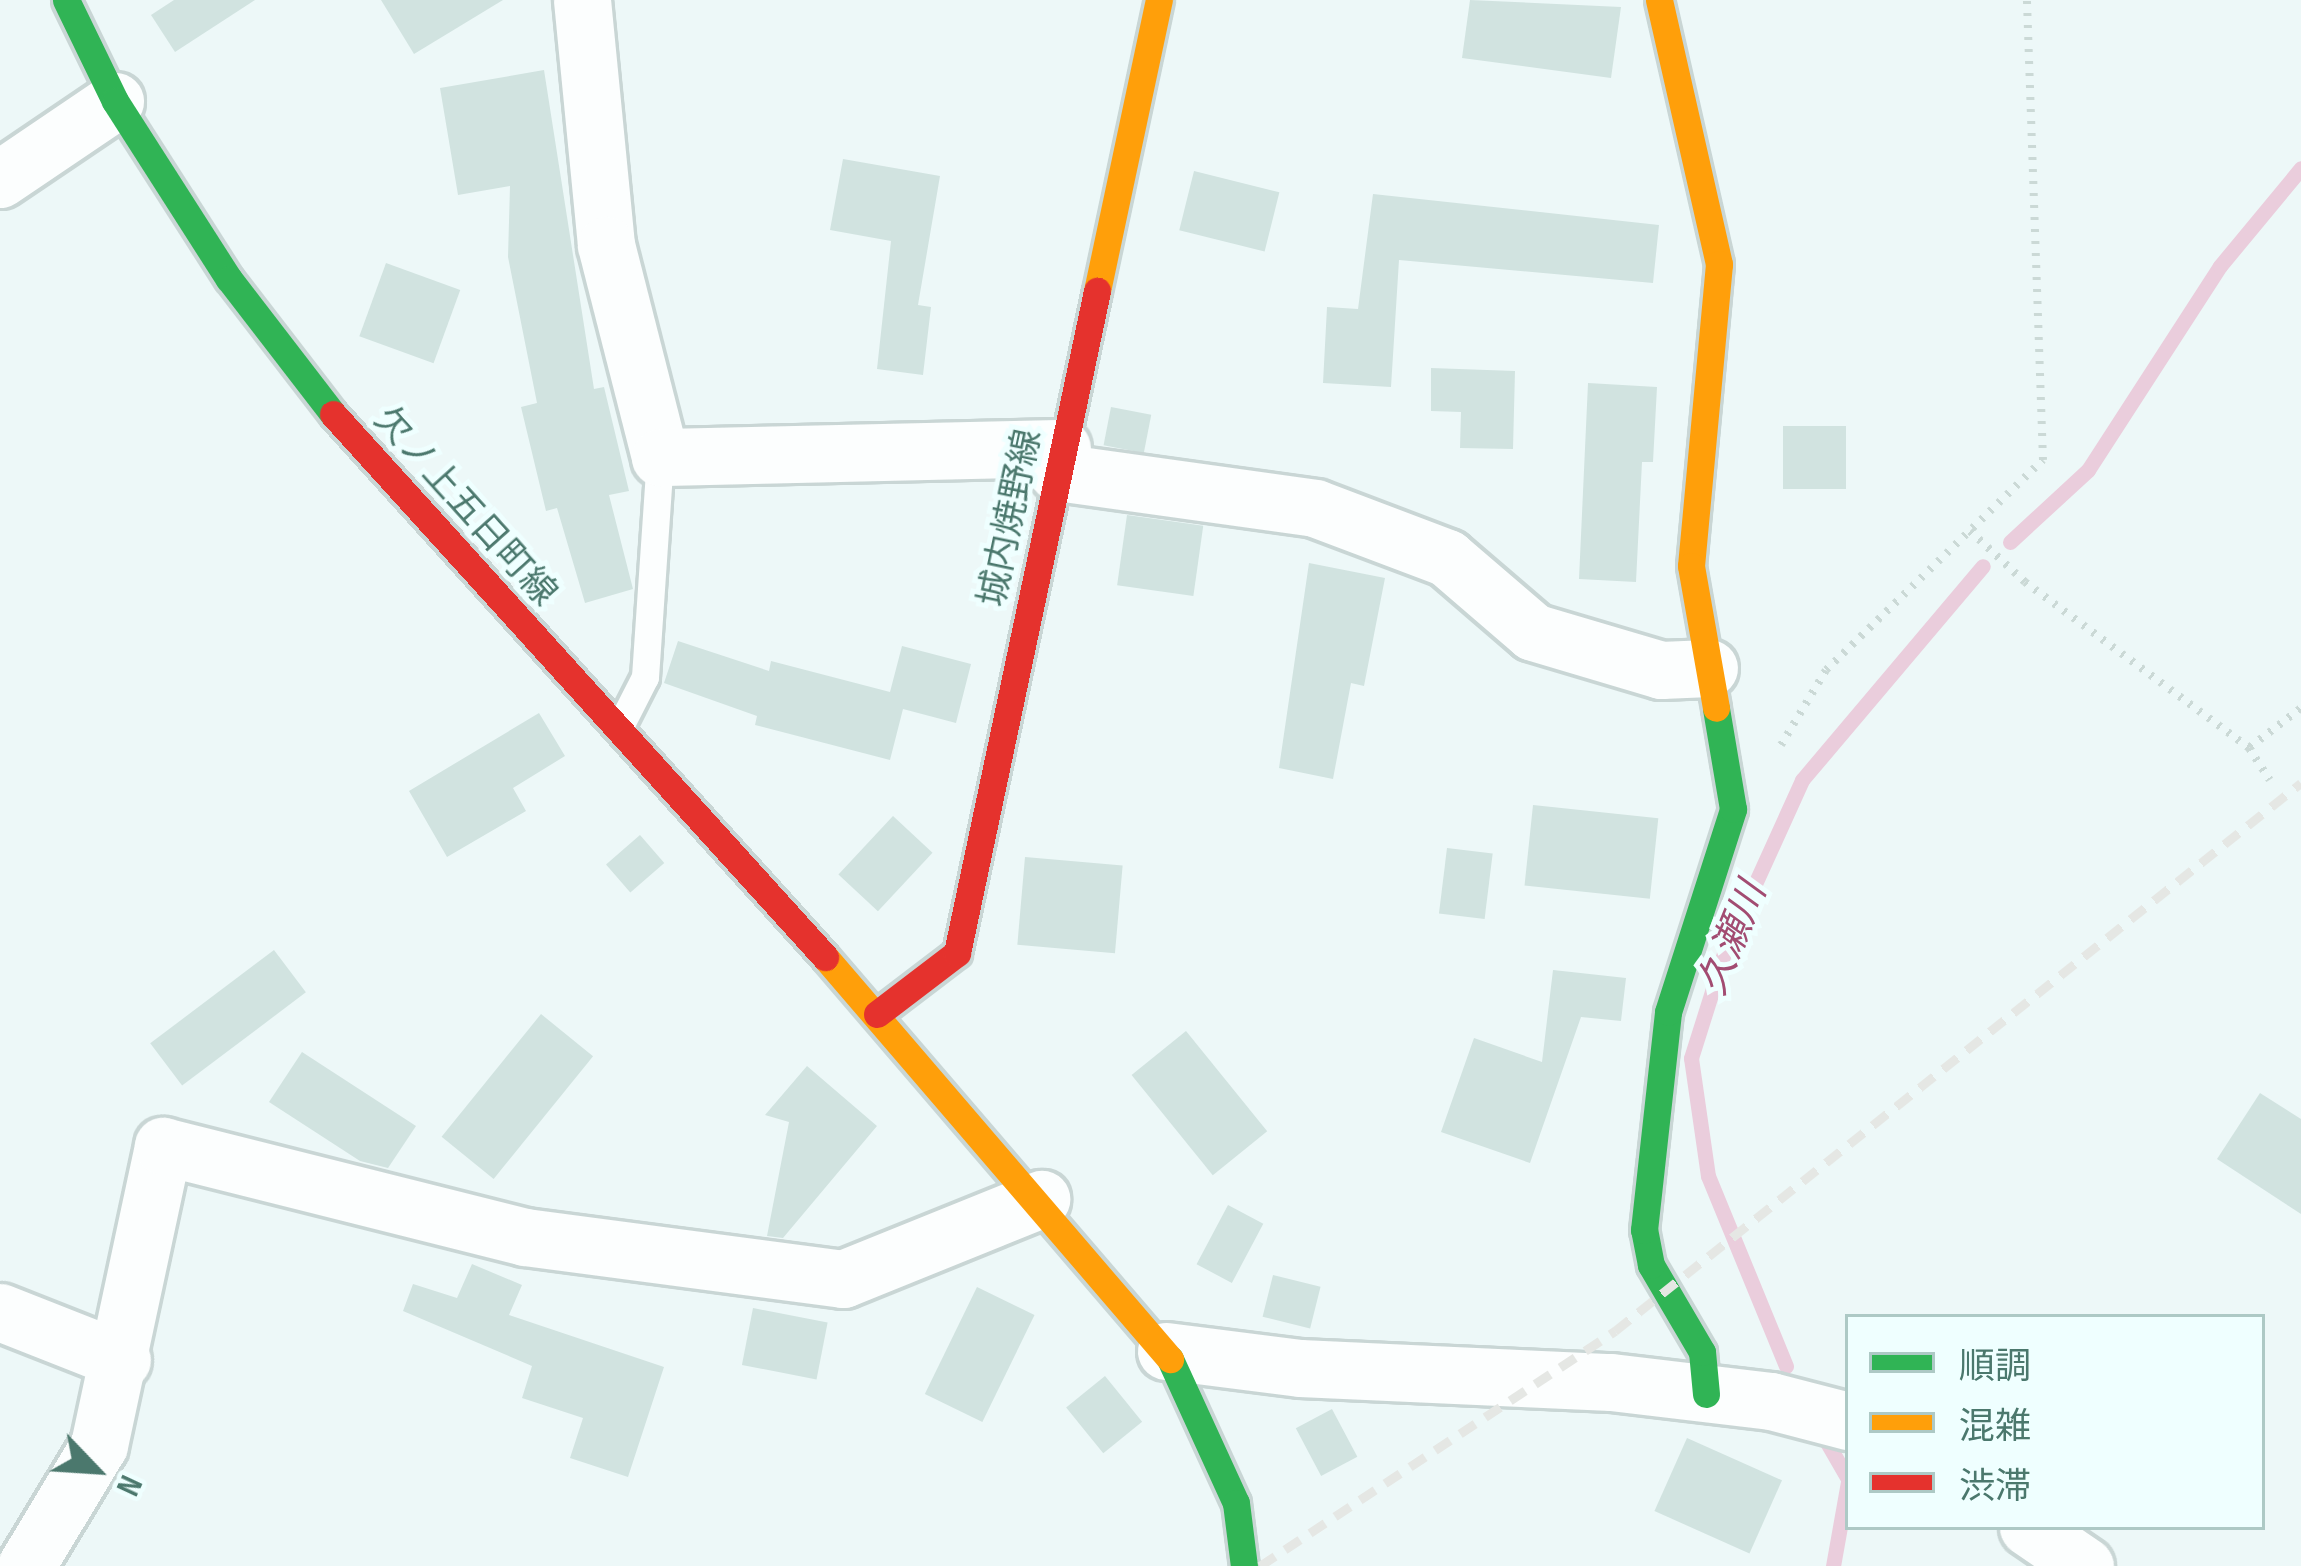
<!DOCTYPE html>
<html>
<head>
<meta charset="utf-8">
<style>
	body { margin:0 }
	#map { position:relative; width:2301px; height:1566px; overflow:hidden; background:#edf8f8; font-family:"Sofia Sans Condensed","Noto Sans JP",sans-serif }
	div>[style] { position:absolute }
	.stream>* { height:15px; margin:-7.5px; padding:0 7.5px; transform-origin:7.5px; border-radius:7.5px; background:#eacddc }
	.building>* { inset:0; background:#d1e3e0; transform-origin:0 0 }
	.path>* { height:8px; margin-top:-4px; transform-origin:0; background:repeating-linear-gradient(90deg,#cbd9d6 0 3px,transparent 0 12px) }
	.roads { filter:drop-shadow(3px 0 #c9d6d5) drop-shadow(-3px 0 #c9d6d5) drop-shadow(0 3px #c9d6d5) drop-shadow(0 -3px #c9d6d5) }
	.lane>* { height:27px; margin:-13.5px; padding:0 13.5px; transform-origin:13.5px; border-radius:13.5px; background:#fcfefe }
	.street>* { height:57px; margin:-28.5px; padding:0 28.5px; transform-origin:28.5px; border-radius:28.5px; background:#fcfefe }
	.fast>* { height:27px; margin:-13.5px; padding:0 13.5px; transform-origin:13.5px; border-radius:13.5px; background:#30b455 }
	.slow>* { height:27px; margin:-13.5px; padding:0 13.5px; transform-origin:13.5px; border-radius:13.5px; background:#ff9f0a }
	.jam>* { height:27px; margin:-13.5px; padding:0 13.5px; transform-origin:13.5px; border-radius:13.5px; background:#e5322d }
	.rail>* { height:9px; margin-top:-4.5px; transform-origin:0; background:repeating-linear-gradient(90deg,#e5e7e4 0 18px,transparent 0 30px) }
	span { translate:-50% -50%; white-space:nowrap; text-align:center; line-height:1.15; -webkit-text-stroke:10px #efffff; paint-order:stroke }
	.street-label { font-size:36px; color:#4b786d }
	.water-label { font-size:39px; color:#a24c72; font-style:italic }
	.legend { position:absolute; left:1845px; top:1314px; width:420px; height:216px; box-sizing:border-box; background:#efffff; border:3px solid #adc9c5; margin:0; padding:15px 21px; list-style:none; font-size:36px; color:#4b786d }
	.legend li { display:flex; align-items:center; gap:24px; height:60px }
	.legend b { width:60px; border:3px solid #adc9c5 }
	.north { position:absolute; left:36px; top:1410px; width:120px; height:120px; -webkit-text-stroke:9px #efffff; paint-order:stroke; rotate:115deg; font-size:33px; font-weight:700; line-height:48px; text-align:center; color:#4b786d }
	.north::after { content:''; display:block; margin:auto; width:42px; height:54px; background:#4b786d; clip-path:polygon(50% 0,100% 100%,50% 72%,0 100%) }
</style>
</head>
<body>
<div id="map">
	<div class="stream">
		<div style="left:2010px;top:542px;width:106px;rotate:-42.7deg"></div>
		<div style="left:2088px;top:470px;width:243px;rotate:-57.1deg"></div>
		<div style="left:2220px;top:266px;width:127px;rotate:-50.4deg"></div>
		<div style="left:1786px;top:1366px;width:205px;rotate:-112.3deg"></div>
		<div style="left:1708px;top:1176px;width:119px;rotate:-98.2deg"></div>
		<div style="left:1691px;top:1058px;width:113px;rotate:-72.5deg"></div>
		<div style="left:1725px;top:950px;width:187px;rotate:-65.6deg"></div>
		<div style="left:1802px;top:780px;width:280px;rotate:-49.8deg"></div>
		<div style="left:1825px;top:1439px;width:46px;rotate:60.1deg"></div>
		<div style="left:1833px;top:1566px;width:85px;rotate:-79.9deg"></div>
	</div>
	<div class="building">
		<div style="clip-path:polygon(174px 0,255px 0,175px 52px,151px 15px)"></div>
		<div style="clip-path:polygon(381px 0,503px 0,414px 54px)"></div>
		<div style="clip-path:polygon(1470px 0,1621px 7px,1611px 78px,1462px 58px)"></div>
		<div style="clip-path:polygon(544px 70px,594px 389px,604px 387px,629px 491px,609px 495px,633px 589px,585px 603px,557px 508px,546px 511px,521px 407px,537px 403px,508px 257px,510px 186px,458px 195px,440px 88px)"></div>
		<div style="clip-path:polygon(843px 159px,940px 176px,918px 305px,931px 307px,923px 375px,877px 369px,891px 241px,830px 230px)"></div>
		<div style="left:1194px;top:171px;width:88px;height:61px;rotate:14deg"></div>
		<div style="clip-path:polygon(1373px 194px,1659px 225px,1653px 283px,1399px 260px,1391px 387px,1323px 383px,1327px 307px,1358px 309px)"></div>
		<div style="left:386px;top:263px;width:79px;height:78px;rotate:20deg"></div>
		<div style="clip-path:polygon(1431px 368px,1515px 371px,1513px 449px,1460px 448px,1461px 412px,1431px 411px)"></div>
		<div style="clip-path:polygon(1588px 383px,1657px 387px,1653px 462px,1642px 462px,1636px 582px,1579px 579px)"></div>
		<div style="left:1111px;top:407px;width:41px;height:39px;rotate:11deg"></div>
		<div style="left:1846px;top:426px;width:63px;height:63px;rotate:90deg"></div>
		<div style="left:1127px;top:515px;width:77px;height:71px;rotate:8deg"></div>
		<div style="clip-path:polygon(1309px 563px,1385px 578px,1364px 686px,1351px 683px,1333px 779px,1279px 768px)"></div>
		<div style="clip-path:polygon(678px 641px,769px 671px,771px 661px,890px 692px,902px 646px,971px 664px,956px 723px,903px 709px,890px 760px,755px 725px,757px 716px,664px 683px)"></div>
		<div style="clip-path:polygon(539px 713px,565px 756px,513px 788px,526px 811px,447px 857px,409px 791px)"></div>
		<div style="left:1533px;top:805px;width:126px;height:81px;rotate:6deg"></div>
		<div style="left:893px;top:816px;width:54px;height:80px;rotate:43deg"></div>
		<div style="left:640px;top:835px;width:37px;height:45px;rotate:49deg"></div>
		<div style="left:1447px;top:848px;width:46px;height:66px;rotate:7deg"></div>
		<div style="left:1025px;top:857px;width:98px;height:88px;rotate:5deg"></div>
		<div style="left:274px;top:950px;width:53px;height:155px;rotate:53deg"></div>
		<div style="clip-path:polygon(1553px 970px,1626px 978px,1621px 1021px,1581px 1017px,1530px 1163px,1441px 1132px,1474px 1038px,1542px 1062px)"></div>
		<div style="left:541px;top:1014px;width:67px;height:158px;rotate:39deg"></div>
		<div style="left:1186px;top:1031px;width:129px;height:70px;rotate:51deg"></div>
		<div style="clip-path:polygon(302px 1052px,416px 1126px,388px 1168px,360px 1161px,269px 1102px)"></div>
		<div style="clip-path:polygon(807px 1066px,877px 1126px,783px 1238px,767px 1236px,789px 1122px,765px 1115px)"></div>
		<div style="clip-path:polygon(2260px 1093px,2301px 1119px,2301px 1214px,2217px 1159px)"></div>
		<div style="left:1228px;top:1205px;width:40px;height:67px;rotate:28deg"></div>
		<div style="clip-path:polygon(472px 1264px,522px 1285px,509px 1315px,664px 1367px,628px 1477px,570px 1458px,583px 1418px,522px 1398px,532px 1366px,403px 1311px,413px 1284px,457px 1298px)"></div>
		<div style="left:1273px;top:1275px;width:49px;height:43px;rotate:14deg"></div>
		<div style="left:977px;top:1287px;width:64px;height:119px;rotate:26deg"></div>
		<div style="left:753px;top:1308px;width:76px;height:58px;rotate:11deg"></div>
		<div style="left:1105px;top:1376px;width:59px;height:50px;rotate:51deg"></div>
		<div style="left:1332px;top:1409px;width:54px;height:41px;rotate:62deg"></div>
		<div style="left:1687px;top:1438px;width:104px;height:80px;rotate:24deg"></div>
	</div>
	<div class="path">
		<div style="left:1970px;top:531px;width:75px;rotate:42.8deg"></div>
		<div style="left:2025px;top:582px;width:279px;rotate:36.5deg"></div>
		<div style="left:2249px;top:748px;width:38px;rotate:57deg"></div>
		<div style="left:1781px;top:745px;width:87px;rotate:-59deg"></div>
		<div style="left:1826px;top:670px;width:302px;rotate:-44.1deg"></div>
		<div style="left:2043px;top:460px;width:460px;rotate:-92deg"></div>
		<div style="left:2250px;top:747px;width:64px;rotate:-37.4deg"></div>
	</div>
	<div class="roads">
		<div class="lane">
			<div style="left:619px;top:728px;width:57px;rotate:-63deg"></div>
			<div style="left:645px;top:677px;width:221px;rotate:-86.1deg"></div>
		</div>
		<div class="street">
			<div style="left:582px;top:0;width:246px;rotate:84.4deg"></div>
			<div style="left:606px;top:245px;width:219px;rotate:75.7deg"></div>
			<div style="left:660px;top:457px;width:402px;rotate:-1.3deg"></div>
			<div style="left:0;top:179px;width:139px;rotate:-34.1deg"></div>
			<div style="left:1057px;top:472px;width:260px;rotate:7.9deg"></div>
			<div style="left:1315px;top:508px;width:141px;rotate:20.7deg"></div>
			<div style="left:1447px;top:558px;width:113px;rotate:40.7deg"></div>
			<div style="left:1533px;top:632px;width:134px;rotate:16.5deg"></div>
			<div style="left:1661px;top:670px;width:48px;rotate:-2.4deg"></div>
			<div style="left:0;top:1312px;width:131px;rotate:21.5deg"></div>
			<div style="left:1166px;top:1351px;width:135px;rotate:7.2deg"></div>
			<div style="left:1300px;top:1368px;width:311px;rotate:2.6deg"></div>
			<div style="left:1611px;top:1382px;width:161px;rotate:6.8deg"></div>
			<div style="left:1771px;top:1401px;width:80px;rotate:14.6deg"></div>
			<div style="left:2028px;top:1527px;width:69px;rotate:34.4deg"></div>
			<div style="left:26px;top:1566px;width:141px;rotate:-58.9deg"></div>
			<div style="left:99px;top:1445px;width:306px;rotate:-77.9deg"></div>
			<div style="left:163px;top:1146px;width:373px;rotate:14.1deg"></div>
			<div style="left:525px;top:1237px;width:321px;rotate:7.5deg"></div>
			<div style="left:843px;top:1279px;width:214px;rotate:-22deg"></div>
		</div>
		<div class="fast">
			<div style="left:66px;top:0;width:112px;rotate:64.1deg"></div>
			<div style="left:115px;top:101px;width:211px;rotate:57.4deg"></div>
			<div style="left:229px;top:279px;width:170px;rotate:52.4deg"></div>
			<div style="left:1170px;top:1359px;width:158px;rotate:65.4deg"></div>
			<div style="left:1236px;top:1503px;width:64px;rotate:82.8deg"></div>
			<div style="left:1706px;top:1394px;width:42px;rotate:-95.4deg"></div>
			<div style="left:1702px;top:1352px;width:101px;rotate:-120.4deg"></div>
			<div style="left:1651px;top:1265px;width:36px;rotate:-101deg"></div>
			<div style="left:1644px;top:1230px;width:219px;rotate:-83.7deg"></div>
			<div style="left:1668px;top:1012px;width:213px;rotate:-72.2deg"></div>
			<div style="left:1733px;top:809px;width:102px;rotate:-99.6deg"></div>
		</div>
		<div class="slow">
			<div style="left:1659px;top:0;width:271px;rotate:77.2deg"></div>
			<div style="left:1719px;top:264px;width:303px;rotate:95.3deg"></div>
			<div style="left:1691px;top:566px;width:144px;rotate:80deg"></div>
			<div style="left:1097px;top:291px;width:298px;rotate:-78deg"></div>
			<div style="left:825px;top:957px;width:530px;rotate:49.36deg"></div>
		</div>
		<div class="jam">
			<div style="left:333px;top:414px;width:733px;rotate:47.82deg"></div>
			<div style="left:877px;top:1014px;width:101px;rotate:-37.3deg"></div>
			<div style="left:957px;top:953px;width:677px;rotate:-78.06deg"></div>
		</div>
	</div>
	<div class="rail">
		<div style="left:1260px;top:1566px;width:426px;rotate:-33.5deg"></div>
		<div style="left:1615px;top:1331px;width:878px;rotate:-38.62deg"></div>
	</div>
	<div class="street-label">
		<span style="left:465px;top:507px;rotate:48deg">欠ノ上五日町線</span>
		<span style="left:1011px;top:518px;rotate:-78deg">城内焼野線</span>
	</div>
	<div class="water-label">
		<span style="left:1734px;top:939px;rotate:-68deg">久瀬川</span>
	</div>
	<ul class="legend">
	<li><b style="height:15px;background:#30b455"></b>順調</li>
	<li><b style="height:15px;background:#ff9f0a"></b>混雑</li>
	<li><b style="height:15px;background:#e5322d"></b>渋滞</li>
	</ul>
	<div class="north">N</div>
</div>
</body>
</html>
